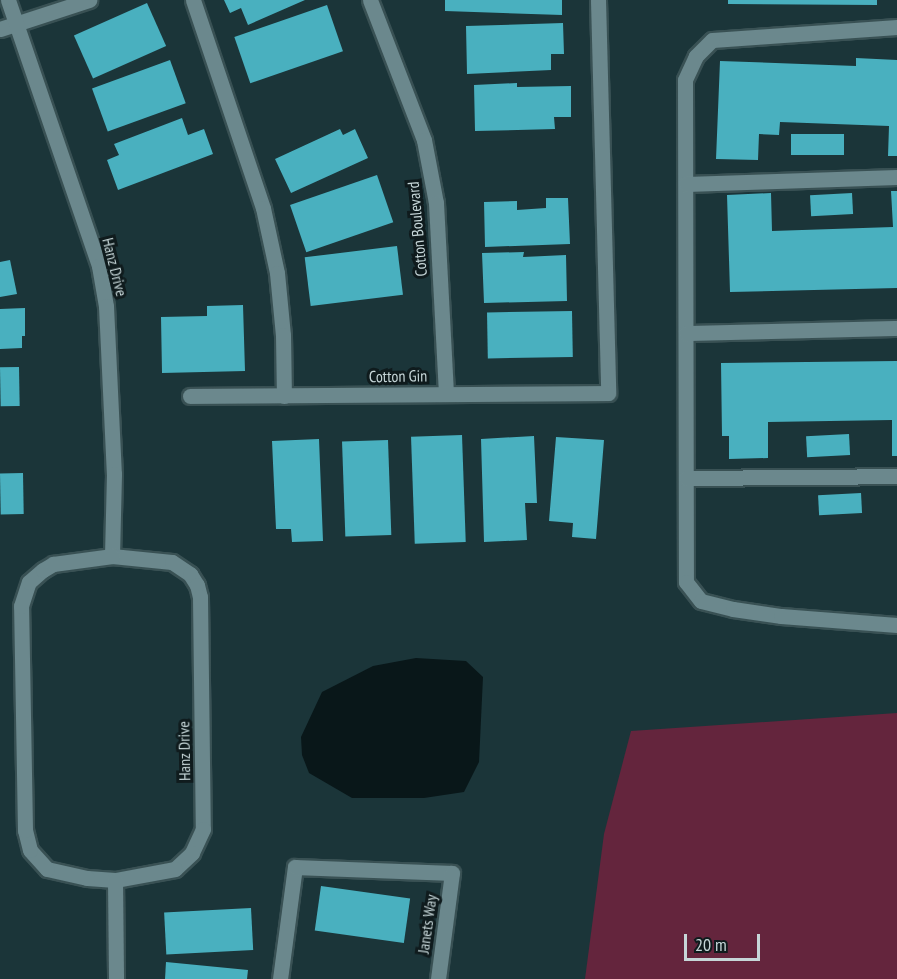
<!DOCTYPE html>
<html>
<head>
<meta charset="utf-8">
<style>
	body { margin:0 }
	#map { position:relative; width:897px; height:979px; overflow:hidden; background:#1b3539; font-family:"PT Sans Narrow",sans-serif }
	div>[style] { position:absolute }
	.green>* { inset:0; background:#64253d }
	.water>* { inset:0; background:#091719 }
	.building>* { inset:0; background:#49b0bf; transform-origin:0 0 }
	.roads { filter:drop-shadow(2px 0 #395154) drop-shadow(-2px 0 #395154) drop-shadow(0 2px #395154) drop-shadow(0 -2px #395154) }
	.lane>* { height:15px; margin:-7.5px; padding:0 7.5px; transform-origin:7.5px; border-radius:7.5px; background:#6b888d }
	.street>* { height:15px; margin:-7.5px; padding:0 7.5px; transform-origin:7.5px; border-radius:7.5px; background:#6b888d }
	.secondary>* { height:15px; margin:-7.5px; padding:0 7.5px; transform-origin:7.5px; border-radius:7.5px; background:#6b888d }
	span { translate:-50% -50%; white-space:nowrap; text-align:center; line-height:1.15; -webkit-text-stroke:6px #0f1b1d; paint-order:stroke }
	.street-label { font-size:16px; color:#c6d6d8 }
	.scale { position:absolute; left:684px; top:934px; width:76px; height:27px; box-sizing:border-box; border:3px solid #c6d6d8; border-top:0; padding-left:8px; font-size:18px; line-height:21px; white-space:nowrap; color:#c6d6d8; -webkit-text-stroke:4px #0f1b1d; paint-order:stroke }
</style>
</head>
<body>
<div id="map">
	<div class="green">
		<div style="clip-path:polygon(897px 713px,897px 979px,585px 979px,604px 834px,631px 731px)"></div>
	</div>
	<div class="water">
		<div style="clip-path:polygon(416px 658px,466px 661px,483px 677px,479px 762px,464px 792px,424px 798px,352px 798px,309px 773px,302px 755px,301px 737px,322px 692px,373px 666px)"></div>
	</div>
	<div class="building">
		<div style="clip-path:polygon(224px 0,305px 0,248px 25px,241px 8px,230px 13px)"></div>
		<div style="clip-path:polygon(445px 0,562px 0,562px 15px,445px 11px)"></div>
		<div style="clip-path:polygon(728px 0,877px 0,877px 5px,728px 4px)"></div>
		<div style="left:147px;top:3px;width:47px;height:80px;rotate:66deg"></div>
		<div style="left:327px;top:5px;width:49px;height:98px;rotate:71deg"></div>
		<div style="clip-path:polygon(563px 23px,564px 54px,551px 54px,551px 70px,467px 74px,466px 26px)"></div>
		<div style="clip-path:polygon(856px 58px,897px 60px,897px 156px,888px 156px,889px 126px,780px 122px,779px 135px,759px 134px,758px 160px,716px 159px,720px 61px,856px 66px)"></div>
		<div style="left:170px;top:60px;width:46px;height:83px;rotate:70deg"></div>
		<div style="clip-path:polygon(517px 83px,517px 87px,571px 86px,571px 117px,554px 117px,555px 129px,475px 131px,474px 85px)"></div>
		<div style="clip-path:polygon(182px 118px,188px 135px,204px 129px,213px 154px,118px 190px,107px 160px,119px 155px,114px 144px)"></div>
		<div style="clip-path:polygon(340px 129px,343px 135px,355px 129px,368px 158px,291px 193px,275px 159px)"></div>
		<div style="left:844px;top:134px;width:21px;height:53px;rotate:90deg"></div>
		<div style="left:377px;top:175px;width:50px;height:92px;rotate:71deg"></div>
		<div style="clip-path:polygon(891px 191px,897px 191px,897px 288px,730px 292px,727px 195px,771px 193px,772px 231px,893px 227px)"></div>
		<div style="left:852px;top:193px;width:21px;height:42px;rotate:87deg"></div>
		<div style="clip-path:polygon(546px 198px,568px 198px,570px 244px,485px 247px,484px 202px,517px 201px,517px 210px,546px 208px)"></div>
		<div style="left:397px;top:246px;width:49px;height:93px;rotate:83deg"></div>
		<div style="clip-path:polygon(524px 252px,523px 257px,566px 255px,567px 301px,484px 303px,482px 253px)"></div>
		<div style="clip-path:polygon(10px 260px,17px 294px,0 297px,0 262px)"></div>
		<div style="clip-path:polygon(243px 305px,245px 371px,162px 373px,161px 317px,207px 316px,207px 306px)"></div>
		<div style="clip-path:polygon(25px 308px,25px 336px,22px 336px,22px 348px,0 349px,0 309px)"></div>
		<div style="left:572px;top:311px;width:46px;height:85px;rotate:89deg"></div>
		<div style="clip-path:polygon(897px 361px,897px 456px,892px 456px,892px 420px,768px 422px,768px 458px,729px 459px,729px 436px,722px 436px,721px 363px)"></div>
		<div style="left:19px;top:367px;width:39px;height:19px;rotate:89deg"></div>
		<div style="left:849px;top:434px;width:21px;height:43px;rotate:87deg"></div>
		<div style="left:462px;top:435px;width:107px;height:51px;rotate:88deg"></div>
		<div style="clip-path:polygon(534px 436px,537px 503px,525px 503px,527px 540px,484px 542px,481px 439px)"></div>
		<div style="clip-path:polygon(556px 437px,604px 440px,596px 539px,572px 537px,573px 523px,549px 521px)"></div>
		<div style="clip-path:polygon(319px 439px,323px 541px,292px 542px,291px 529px,276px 529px,272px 441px)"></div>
		<div style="left:388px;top:440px;width:95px;height:46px;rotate:88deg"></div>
		<div style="left:23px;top:473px;width:41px;height:23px;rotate:89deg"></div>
		<div style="left:861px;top:493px;width:20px;height:43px;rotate:87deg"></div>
		<div style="left:321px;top:886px;width:90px;height:45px;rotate:8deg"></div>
		<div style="left:251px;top:908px;width:42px;height:87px;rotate:87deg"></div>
		<div style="clip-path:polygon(166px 962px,248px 970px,247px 979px,165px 979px)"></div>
	</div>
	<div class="roads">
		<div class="lane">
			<div style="left:193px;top:0;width:219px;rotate:71.4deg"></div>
			<div style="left:263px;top:208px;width:66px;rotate:77.8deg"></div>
			<div style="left:277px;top:273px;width:62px;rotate:84.5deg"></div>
			<div style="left:283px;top:335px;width:61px;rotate:89.1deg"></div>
			<div style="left:598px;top:0;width:393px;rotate:88.5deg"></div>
			<div style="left:897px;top:27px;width:185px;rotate:176deg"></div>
			<div style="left:712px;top:40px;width:23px;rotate:135deg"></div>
			<div style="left:696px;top:56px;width:26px;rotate:115deg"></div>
			<div style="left:685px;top:80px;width:502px;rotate:89.89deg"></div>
			<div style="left:686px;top:582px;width:24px;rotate:52deg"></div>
			<div style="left:701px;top:601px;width:33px;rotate:14deg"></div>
			<div style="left:733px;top:609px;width:49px;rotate:8.3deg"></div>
			<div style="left:781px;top:616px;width:116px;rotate:4.4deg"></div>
			<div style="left:686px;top:184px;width:211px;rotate:-1.9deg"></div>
			<div style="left:686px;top:333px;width:211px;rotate:-1.4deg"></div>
			<div style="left:686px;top:478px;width:211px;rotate:-0.5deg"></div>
			<div style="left:280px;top:979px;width:113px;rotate:-82.4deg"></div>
			<div style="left:295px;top:867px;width:157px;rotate:2.2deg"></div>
		</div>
		<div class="street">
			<div style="left:370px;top:0;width:150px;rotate:68.9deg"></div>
			<div style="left:424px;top:140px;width:64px;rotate:79.2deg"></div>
			<div style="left:436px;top:203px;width:191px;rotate:87deg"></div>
			<div style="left:0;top:29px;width:94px;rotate:-18deg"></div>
			<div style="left:190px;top:396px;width:418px;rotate:-0.4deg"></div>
			<div style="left:438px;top:979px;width:107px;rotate:-82.5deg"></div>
		</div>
		<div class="secondary">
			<div style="left:8px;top:0;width:281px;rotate:71.1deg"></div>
			<div style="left:99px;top:266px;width:41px;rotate:80.1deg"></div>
			<div style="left:106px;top:306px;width:168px;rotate:87.3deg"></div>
			<div style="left:114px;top:474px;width:82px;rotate:91.4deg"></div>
			<div style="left:112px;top:556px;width:60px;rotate:5.7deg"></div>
			<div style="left:172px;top:562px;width:22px;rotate:34deg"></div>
			<div style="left:190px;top:574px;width:13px;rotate:58deg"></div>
			<div style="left:197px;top:585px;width:12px;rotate:76deg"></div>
			<div style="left:200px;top:597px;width:232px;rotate:89.3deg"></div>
			<div style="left:203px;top:829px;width:26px;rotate:115deg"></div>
			<div style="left:192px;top:853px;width:23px;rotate:137deg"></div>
			<div style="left:175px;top:869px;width:61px;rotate:169.6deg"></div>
			<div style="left:115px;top:880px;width:28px;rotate:-176deg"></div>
			<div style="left:87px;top:878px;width:41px;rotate:-167.3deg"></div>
			<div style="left:47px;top:869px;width:25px;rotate:-132deg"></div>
			<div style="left:30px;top:850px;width:21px;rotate:-104deg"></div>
			<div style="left:25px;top:830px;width:224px;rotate:-91deg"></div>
			<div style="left:21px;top:606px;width:25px;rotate:-72deg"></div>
			<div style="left:29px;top:582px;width:18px;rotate:-41deg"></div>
			<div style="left:43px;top:570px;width:12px;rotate:-31deg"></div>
			<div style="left:53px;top:564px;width:60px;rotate:-7.7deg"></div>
			<div style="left:115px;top:880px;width:99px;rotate:89.4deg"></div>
		</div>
	</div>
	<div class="street-label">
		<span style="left:417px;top:229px;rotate:-95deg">Cotton Boulevard</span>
		<span style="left:115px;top:267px;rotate:76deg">Hanz Drive</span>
		<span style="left:398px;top:376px;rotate:-1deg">Cotton Gin</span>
		<span style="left:184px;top:751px;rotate:-91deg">Hanz Drive</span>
		<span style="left:427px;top:924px;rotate:-82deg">Janets Way</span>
	</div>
	<div class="scale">20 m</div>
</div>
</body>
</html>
